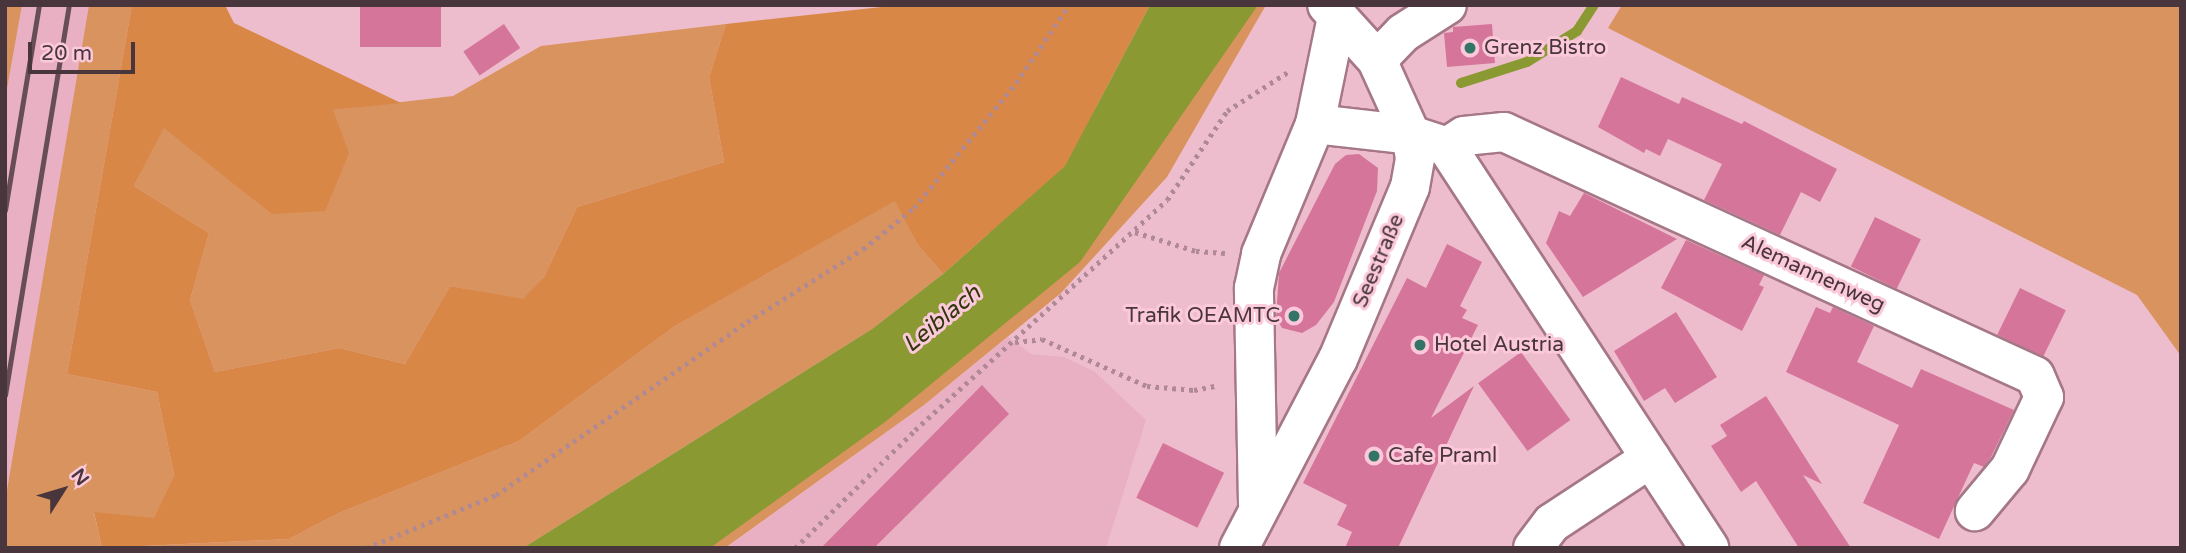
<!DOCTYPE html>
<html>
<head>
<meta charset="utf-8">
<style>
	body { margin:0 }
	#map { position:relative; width:2186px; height:553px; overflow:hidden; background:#eebdcd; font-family:"Varela Round",sans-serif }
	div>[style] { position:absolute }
	.built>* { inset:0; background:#e9b0c3 }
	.green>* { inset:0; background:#d9935e }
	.forest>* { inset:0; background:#d88747 }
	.water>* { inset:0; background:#8b9933 }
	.stream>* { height:10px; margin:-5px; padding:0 5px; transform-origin:5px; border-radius:5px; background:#8b9933 }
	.building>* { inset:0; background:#d6759a; transform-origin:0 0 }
	.path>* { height:4.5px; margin-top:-2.25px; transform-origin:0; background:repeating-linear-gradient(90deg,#af8996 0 3.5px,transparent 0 8.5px) }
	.roads { filter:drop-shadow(2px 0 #a57787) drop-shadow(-2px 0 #a57787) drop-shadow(0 2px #a57787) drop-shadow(0 -2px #a57787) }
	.minor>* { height:38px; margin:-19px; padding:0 19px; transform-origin:19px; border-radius:19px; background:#fff }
	.major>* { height:38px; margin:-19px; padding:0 19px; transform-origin:19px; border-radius:19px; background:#fff }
	.rail>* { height:5px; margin:-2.5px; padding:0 2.5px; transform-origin:2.5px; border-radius:2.5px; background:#674e56 }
	.dots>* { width:19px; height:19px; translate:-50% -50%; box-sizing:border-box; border:4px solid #fbc9da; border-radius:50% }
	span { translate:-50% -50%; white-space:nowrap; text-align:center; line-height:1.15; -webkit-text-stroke:6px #fbc9da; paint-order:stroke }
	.poi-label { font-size:21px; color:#49353c }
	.left { translate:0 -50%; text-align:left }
	.right { translate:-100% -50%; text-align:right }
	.street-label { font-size:21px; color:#49353c }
	.water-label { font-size:23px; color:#31370c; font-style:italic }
	.frame { position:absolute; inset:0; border:7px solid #49353c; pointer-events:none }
	.north { position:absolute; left:28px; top:455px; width:70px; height:70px; -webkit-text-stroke:5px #fbc9da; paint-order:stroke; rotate:53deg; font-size:19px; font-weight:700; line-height:28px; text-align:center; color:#49353c }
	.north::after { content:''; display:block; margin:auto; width:24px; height:32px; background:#49353c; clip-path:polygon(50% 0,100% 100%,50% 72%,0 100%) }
	.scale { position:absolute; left:28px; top:42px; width:107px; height:32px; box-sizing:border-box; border:4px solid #49353c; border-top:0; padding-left:9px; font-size:21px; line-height:24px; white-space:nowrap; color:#49353c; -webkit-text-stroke:5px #fbc9da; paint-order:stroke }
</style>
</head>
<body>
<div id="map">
	<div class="built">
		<div style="clip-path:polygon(22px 5px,89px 5px,5px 502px,5px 100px)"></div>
		<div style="clip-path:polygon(1008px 337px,1031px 354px,1064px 357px,1095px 372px,1146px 420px,1106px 548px,726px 548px,924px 405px)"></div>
	</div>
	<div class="green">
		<div style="clip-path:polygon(5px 5px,22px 5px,5px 100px)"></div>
		<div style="clip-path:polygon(89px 5px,132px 5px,67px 374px,157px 392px,174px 475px,154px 519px,94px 513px,102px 548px,5px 548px,5px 502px)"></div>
		<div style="clip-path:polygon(1184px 5px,1266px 5px,1167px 177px,1061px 293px,924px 405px,725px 548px,615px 548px,852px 393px)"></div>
		<div style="clip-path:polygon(1622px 5px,2181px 5px,2181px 356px,2137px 295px,1608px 28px)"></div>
		<div style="clip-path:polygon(726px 24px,709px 77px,724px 162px,577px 207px,544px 277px,523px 300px,450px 286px,405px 364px,339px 348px,215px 372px,190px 300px,209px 233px,134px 186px,164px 127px,271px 214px,333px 110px,453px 96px,541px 46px)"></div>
		<div style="clip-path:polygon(896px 200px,918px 245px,943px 274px,872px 329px,523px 548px,103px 548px,289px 539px,339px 513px,519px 441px,675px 326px)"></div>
	</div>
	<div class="forest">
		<div style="clip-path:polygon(132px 5px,225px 5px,234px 23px,401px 103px,333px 110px,349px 153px,325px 211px,271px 214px,164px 128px,134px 186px,209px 233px,190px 300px,215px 372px,339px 348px,405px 364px,450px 286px,523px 299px,544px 277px,577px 207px,724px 162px,709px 77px,726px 24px,900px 5px,1150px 5px,1065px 166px,943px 274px,918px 245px,895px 201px,675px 326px,519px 441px,339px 513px,289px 539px,102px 548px,94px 512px,154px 518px,174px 475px,157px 392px,67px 374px)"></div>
	</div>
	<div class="water">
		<div style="clip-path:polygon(1150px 5px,1258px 5px,1080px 262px,885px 422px,710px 548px,523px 548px,872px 329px,943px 274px,1065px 166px)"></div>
	</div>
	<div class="stream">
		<div style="left:1461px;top:83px;width:69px;rotate:-17.7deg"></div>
		<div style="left:1527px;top:62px;width:59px;rotate:-31.8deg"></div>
		<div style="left:1577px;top:31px;width:31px;rotate:-57deg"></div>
	</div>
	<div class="building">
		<div style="left:360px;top:5px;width:81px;height:42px"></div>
		<div style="left:504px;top:24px;width:29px;height:49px;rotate:56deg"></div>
		<div style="clip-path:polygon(1492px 24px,1495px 63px,1447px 67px,1444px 33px,1453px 32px,1453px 27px)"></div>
		<div style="clip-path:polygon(1621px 77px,1679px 104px,1682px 97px,1742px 124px,1744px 121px,1837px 169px,1820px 202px,1801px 192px,1780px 235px,1704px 200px,1722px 164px,1668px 139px,1660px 156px,1646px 149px,1644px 153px,1598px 127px)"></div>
		<div style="clip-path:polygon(1359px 154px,1378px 168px,1377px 191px,1334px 302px,1316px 325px,1302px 333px,1282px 328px,1276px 318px,1279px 273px,1335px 164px,1346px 155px)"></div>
		<div style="clip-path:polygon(1584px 193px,1677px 239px,1583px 297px,1546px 243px,1559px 211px,1570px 216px)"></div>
		<div style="left:1875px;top:217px;width:51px;height:55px;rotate:26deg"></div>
		<div style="clip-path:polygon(1686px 240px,1764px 275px,1759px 285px,1764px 287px,1742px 331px,1661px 288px)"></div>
		<div style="clip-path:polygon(1447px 244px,1482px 262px,1460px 306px,1467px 310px,1462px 318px,1478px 325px,1431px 418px,1474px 386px,1398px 548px,1345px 548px,1352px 532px,1337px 525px,1347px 505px,1303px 483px,1407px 278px,1426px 288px)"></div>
		<div style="left:2020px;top:288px;width:51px;height:52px;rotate:26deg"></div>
		<div style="clip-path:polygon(1816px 307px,1830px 313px,1833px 307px,1874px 326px,1857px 362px,1912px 388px,1921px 369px,2014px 410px,1991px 457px,1984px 467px,1974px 463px,1939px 539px,1863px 503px,1899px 425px,1786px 372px)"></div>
		<div style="clip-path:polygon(1676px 312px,1717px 377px,1675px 403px,1665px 388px,1644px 401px,1614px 351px)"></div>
		<div style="left:1521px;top:352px;width:84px;height:53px;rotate:54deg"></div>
		<div style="clip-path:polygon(982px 385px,1009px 414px,874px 548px,821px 548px)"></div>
		<div style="clip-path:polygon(1766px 396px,1822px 484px,1803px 475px,1851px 548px,1799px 548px,1756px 481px,1741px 492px,1711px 446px,1727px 436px,1720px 425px)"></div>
		<div style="left:1163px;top:443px;width:68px;height:61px;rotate:26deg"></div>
	</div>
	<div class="path">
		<div style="left:1135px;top:232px;width:64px;rotate:17.3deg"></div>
		<div style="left:1196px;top:251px;width:29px;rotate:4deg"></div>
		<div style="left:1015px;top:342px;width:27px;rotate:-6deg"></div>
		<div style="left:1042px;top:339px;width:115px;rotate:24.1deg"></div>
		<div style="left:1147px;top:386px;width:47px;rotate:4.9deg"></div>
		<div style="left:1194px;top:390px;width:25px;rotate:-11deg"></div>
		<div style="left:366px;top:548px;width:140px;rotate:-22.2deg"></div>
		<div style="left:496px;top:495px;width:305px;rotate:-34.6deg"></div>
		<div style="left:747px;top:322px;width:137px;rotate:-32.2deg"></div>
		<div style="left:863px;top:249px;width:65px;rotate:-38.8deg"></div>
		<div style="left:914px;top:208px;width:161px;rotate:-50.8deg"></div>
		<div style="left:1016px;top:83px;width:94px;rotate:-55.8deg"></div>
		<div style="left:795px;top:548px;width:168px;rotate:-44.5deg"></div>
		<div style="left:915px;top:430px;width:341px;rotate:-42.4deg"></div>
		<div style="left:1167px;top:200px;width:107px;rotate:-56deg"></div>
		<div style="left:1227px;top:111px;width:72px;rotate:-32.6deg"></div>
	</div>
	<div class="roads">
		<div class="minor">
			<div style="left:1377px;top:60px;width:37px;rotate:-46deg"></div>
			<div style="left:1403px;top:33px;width:52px;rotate:-32.5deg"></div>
			<div style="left:1315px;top:124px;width:97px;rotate:6.5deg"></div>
			<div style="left:1411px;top:135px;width:38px;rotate:18deg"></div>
			<div style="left:1447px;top:147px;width:479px;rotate:56.8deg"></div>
			<div style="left:1447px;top:147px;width:20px;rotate:-33deg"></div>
			<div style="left:1464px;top:136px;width:40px;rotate:-5.7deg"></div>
			<div style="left:1504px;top:132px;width:584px;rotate:24.68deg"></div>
			<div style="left:2035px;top:376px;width:23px;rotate:67deg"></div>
			<div style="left:2044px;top:397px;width:80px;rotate:115.3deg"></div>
			<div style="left:2010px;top:469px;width:55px;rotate:129.8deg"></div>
			<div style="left:1533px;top:548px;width:31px;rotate:-53deg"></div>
			<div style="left:1552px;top:523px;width:118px;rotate:-33.3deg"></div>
		</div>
		<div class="major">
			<div style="left:1258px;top:504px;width:216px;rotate:-91.1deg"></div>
			<div style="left:1254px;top:288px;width:35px;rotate:-78deg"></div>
			<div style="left:1261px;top:254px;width:141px;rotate:-67.4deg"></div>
			<div style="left:1315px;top:124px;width:109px;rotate:-78.4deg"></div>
			<div style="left:1239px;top:548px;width:213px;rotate:-62.4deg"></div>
			<div style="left:1338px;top:359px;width:186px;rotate:-67.3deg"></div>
			<div style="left:1410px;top:187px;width:29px;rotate:-80deg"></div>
			<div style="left:1415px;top:158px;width:23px;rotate:-100deg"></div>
			<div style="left:1411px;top:135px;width:82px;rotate:-114.4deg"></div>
			<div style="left:1377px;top:60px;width:74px;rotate:-132.3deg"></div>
		</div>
	</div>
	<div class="rail">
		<div style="left:5px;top:210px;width:208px;rotate:-80.6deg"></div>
		<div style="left:5px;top:395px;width:395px;rotate:-80.7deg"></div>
	</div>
	<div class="dots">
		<div style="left:1470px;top:48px;background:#327466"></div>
		<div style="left:1294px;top:316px;background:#327466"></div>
		<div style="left:1420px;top:345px;background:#327466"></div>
		<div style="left:1374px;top:456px;background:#327466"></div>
	</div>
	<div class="poi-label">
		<span class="left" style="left:1484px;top:48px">Grenz Bistro</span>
		<span class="right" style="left:1280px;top:316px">Trafik OEAMTC</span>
		<span class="left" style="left:1434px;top:345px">Hotel Austria</span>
		<span class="left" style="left:1388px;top:456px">Cafe Praml</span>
	</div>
	<div class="street-label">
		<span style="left:1379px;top:261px;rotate:-67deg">Seestraße</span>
		<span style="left:1813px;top:274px;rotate:25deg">Alemannenweg</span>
	</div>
	<div class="water-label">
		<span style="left:942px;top:319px;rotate:-39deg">Leiblach</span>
	</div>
	<div class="frame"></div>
	<div class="north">N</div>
	<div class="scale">20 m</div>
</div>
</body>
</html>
